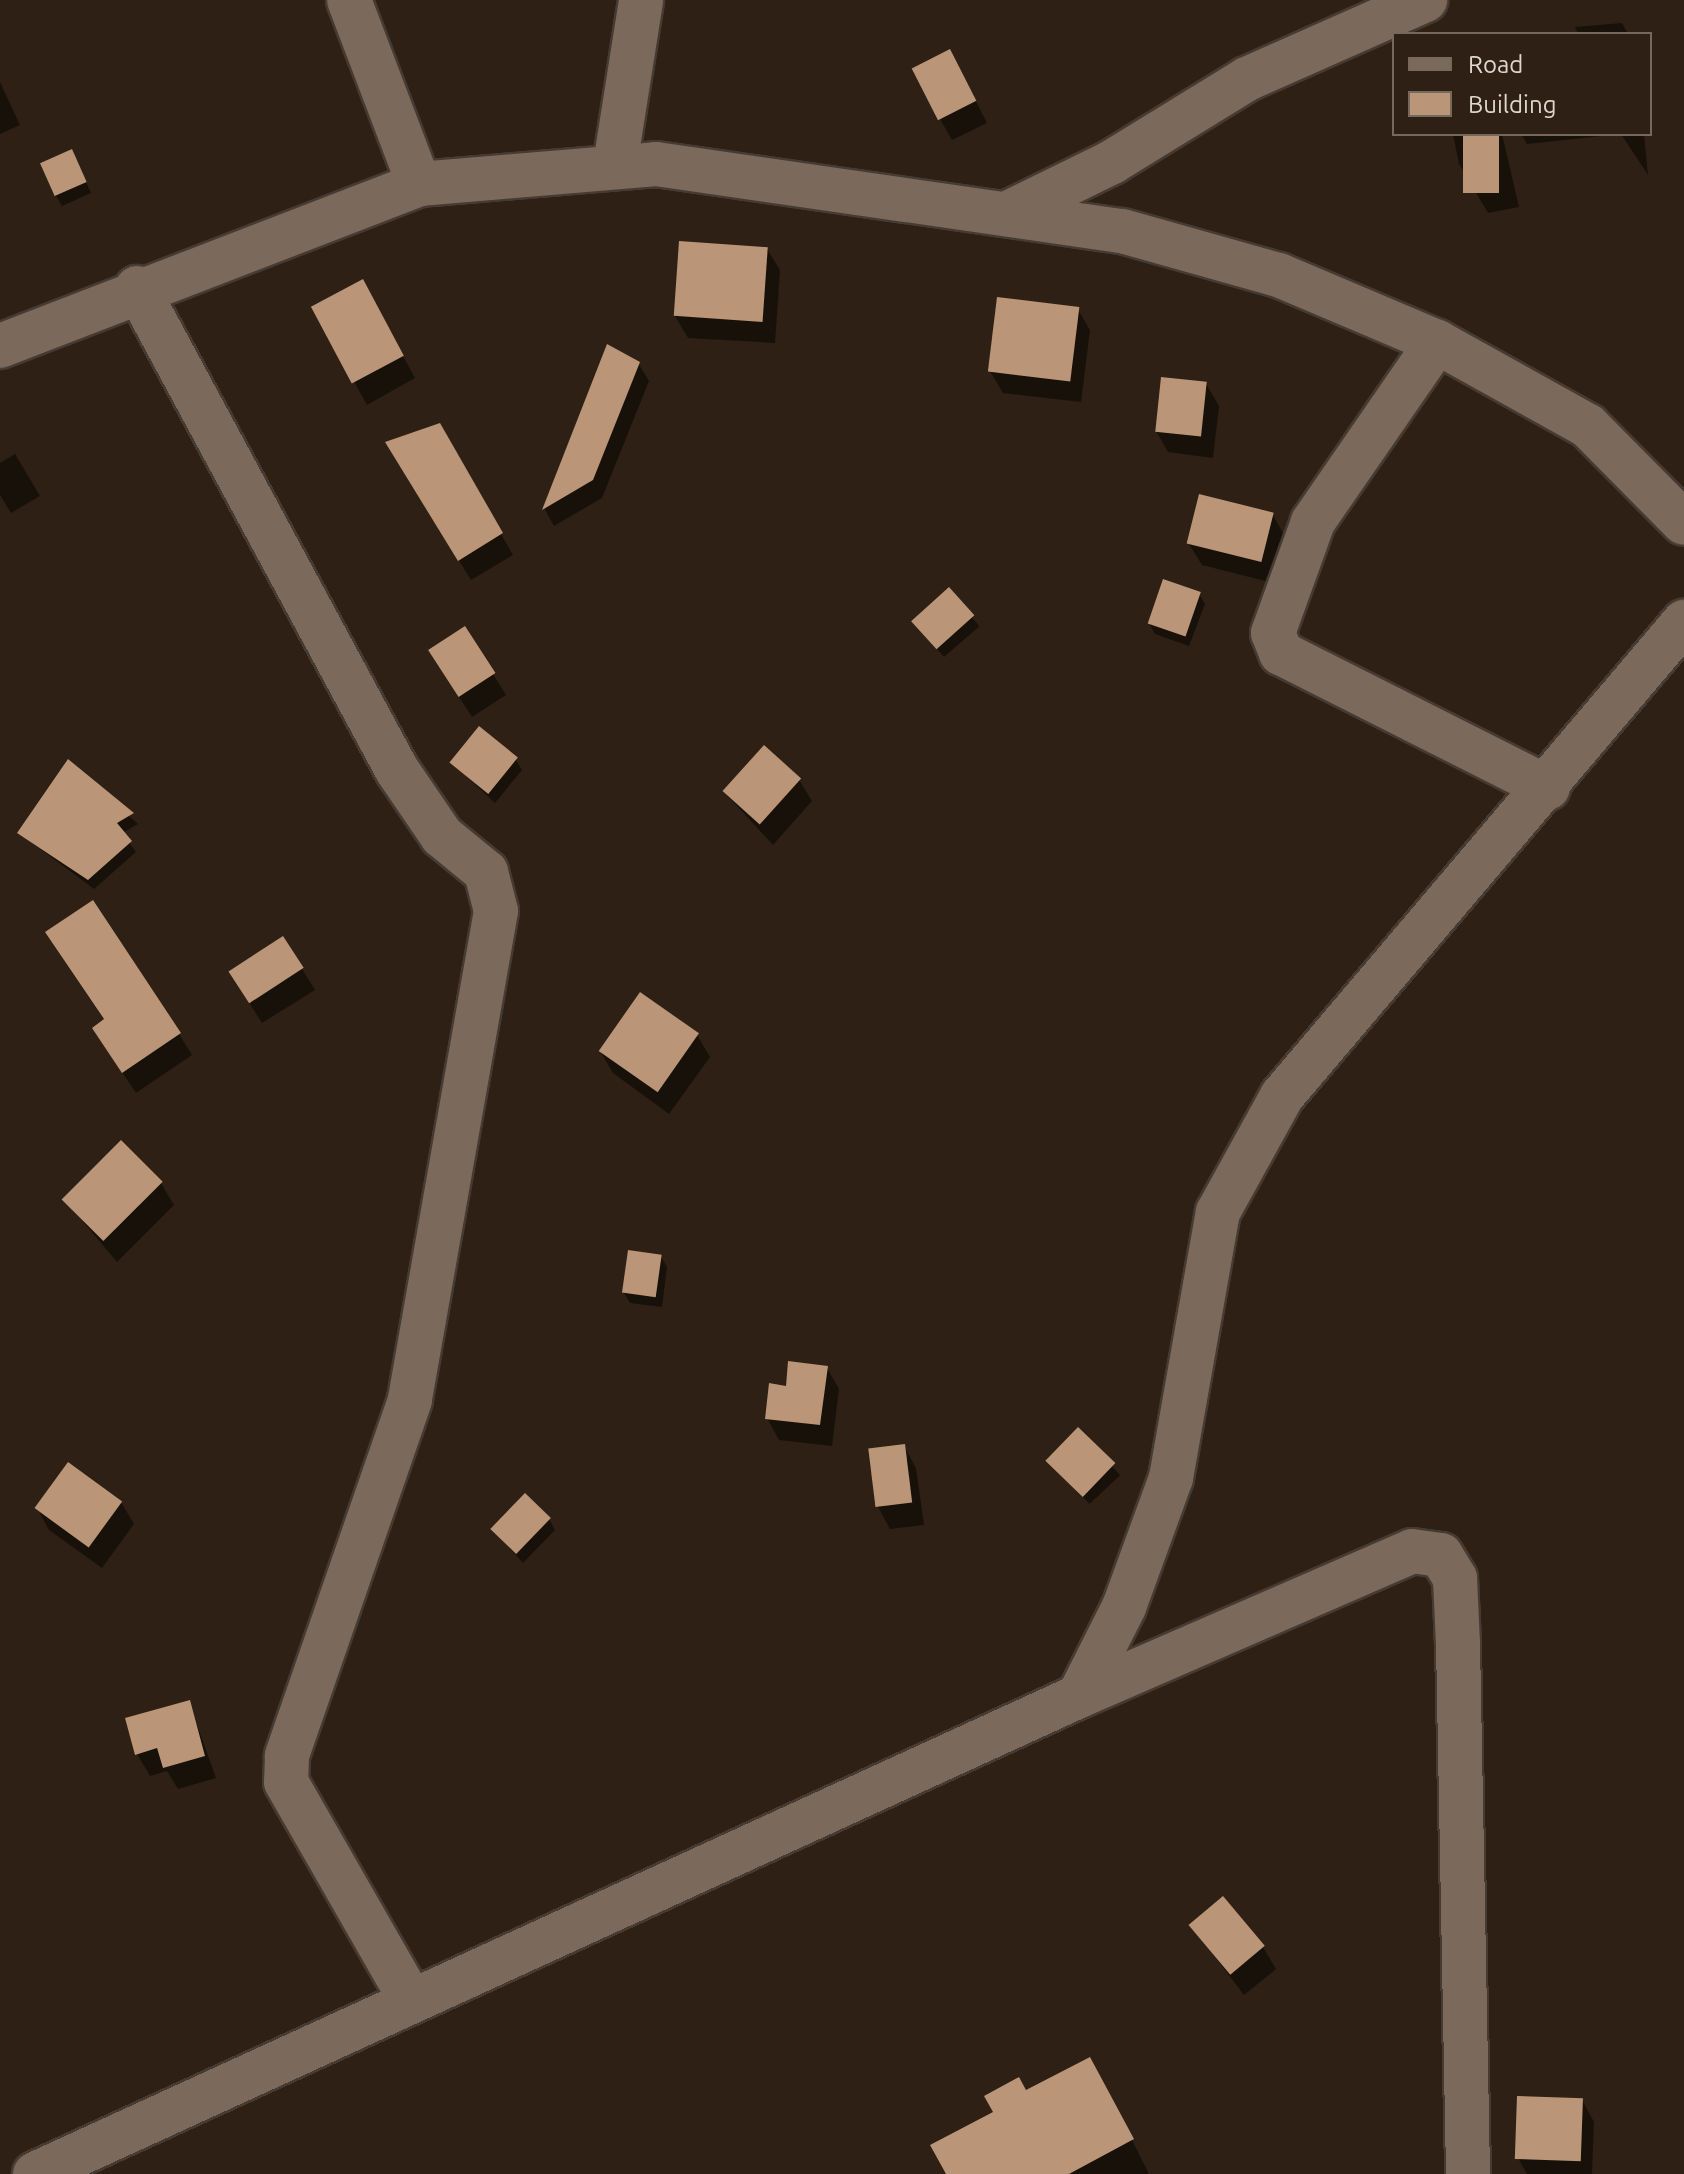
<!DOCTYPE html>
<html>
<head>
<meta charset="utf-8">
<style>
	body { margin:0 }
	#map { position:relative; width:1684px; height:2174px; overflow:hidden; background:#2e2014; font-family:Ubuntu,sans-serif }
	div>[style] { position:absolute }
	.shadow>* { inset:0; background:#0007; transform-origin:0 0 }
	.building>* { inset:0; background:#ba9577; transform-origin:0 0 }
	.roads { filter:drop-shadow(2px 0 #463b33) drop-shadow(-2px 0 #463b33) drop-shadow(0 2px #463b33) drop-shadow(0 -2px #463b33) }
	.minor>* { height:44px; margin:-22px; padding:0 22px; transform-origin:22px; border-radius:22px; background:#7b6a5c }
	span { translate:-50% -50%; white-space:nowrap; text-align:center; line-height:1.15; -webkit-text-stroke:8px #2e2014; paint-order:stroke }
	.legend { position:absolute; left:1392px; top:32px; width:260px; height:104px; box-sizing:border-box; background:#2e2014; border:2px solid #75695e; margin:0; padding:10px 14px; list-style:none; font-size:24px; color:#dfd6ce }
	.legend li { display:flex; align-items:center; gap:16px; height:40px }
	.legend b { width:40px; border:2px solid #75695e }
</style>
</head>
<body>
<div id="map">
	<div class="shadow">
		<div style="clip-path:polygon(1622px 23px,1628px 34px,1578px 34px,1575px 27px)"></div>
		<div style="clip-path:polygon(962px 74px,987px 123px,952px 140px,940px 119px)"></div>
		<div style="clip-path:polygon(0 82px,20px 125px,0 134px)"></div>
		<div style="clip-path:polygon(1453px 134px,1502px 134px,1519px 207px,1488px 213px,1459px 164px)"></div>
		<div style="clip-path:polygon(1521px 134px,1644px 134px,1648px 175px,1621px 134px,1527px 144px)"></div>
		<div style="clip-path:polygon(77px 162px,91px 193px,62px 206px,56px 196px)"></div>
		<div style="clip-path:polygon(767px 249px,780px 270px,775px 343px,688px 338px,675px 316px)"></div>
		<div style="clip-path:polygon(374px 303px,415px 378px,367px 405px,314px 308px)"></div>
		<div style="clip-path:polygon(1077px 308px,1090px 330px,1081px 402px,1003px 393px,990px 371px)"></div>
		<div style="clip-path:polygon(609px 347px,638px 363px,649px 381px,602px 498px,554px 526px,545px 510px)"></div>
		<div style="clip-path:polygon(1206px 384px,1219px 406px,1213px 458px,1168px 452px,1156px 431px)"></div>
		<div style="clip-path:polygon(439px 425px,513px 555px,471px 580px,399px 463px)"></div>
		<div style="clip-path:polygon(15px 454px,40px 496px,11px 513px,0 495px,0 463px)"></div>
		<div style="clip-path:polygon(1273px 515px,1285px 537px,1273px 583px,1202px 565px,1189px 544px)"></div>
		<div style="left:948px;top:590px;width:48px;height:47px;rotate:49deg"></div>
		<div style="clip-path:polygon(1199px 594px,1205px 604px,1189px 646px,1155px 634px,1149px 623px)"></div>
		<div style="clip-path:polygon(443px 672px,493px 674px,506px 695px,472px 717px)"></div>
		<div style="clip-path:polygon(516px 760px,522px 770px,495px 803px,451px 762px)"></div>
		<div style="clip-path:polygon(68px 761px,138px 824px,122px 833px,136px 852px,94px 889px,19px 833px)"></div>
		<div style="clip-path:polygon(799px 780px,812px 801px,773px 845px,725px 793px)"></div>
		<div style="clip-path:polygon(60px 954px,179px 1034px,192px 1055px,136px 1093px,107px 1050px,105px 1021px)"></div>
		<div style="clip-path:polygon(302px 969px,315px 990px,262px 1023px,243px 993px)"></div>
		<div style="clip-path:polygon(697px 1035px,710px 1057px,669px 1114px,613px 1073px,600px 1051px)"></div>
		<div style="clip-path:polygon(161px 1183px,174px 1205px,117px 1262px,64px 1199px)"></div>
		<div style="clip-path:polygon(661px 1257px,667px 1267px,662px 1307px,630px 1303px,624px 1293px)"></div>
		<div style="clip-path:polygon(827px 1368px,839px 1389px,832px 1446px,779px 1440px,767px 1418px,787px 1388px)"></div>
		<div style="left:1078px;top:1430px;width:62px;height:42px;rotate:47deg"></div>
		<div style="clip-path:polygon(904px 1446px,916px 1468px,924px 1525px,890px 1529px,878px 1507px)"></div>
		<div style="clip-path:polygon(121px 1502px,134px 1524px,102px 1568px,49px 1530px,37px 1508px)"></div>
		<div style="clip-path:polygon(549px 1519px,555px 1530px,523px 1563px,493px 1529px)"></div>
		<div style="clip-path:polygon(189px 1702px,216px 1778px,178px 1789px,167px 1771px,150px 1776px,137px 1754px)"></div>
		<div style="clip-path:polygon(1191px 1925px,1263px 1947px,1276px 1969px,1244px 1995px)"></div>
		<div style="clip-path:polygon(1108px 2092px,1149px 2174px,948px 2174px,995px 2113px,1026px 2093px)"></div>
		<div style="clip-path:polygon(1582px 2100px,1594px 2122px,1592px 2174px,1527px 2174px,1518px 2158px)"></div>
	</div>
	<div class="building">
		<div style="left:950px;top:49px;width:58px;height:43px;rotate:63deg"></div>
		<div style="left:1463px;top:134px;width:36px;height:59px"></div>
		<div style="left:72px;top:149px;width:36px;height:35px;rotate:66deg"></div>
		<div style="left:679px;top:241px;width:89px;height:75px;rotate:4deg"></div>
		<div style="left:363px;top:279px;width:87px;height:59px;rotate:62deg"></div>
		<div style="left:997px;top:297px;width:83px;height:75px;rotate:7deg"></div>
		<div style="clip-path:polygon(607px 344px,640px 362px,593px 480px,542px 510px)"></div>
		<div style="left:1161px;top:377px;width:46px;height:55px;rotate:6deg"></div>
		<div style="clip-path:polygon(440px 423px,503px 533px,458px 561px,385px 442px)"></div>
		<div style="left:1199px;top:494px;width:77px;height:51px;rotate:14deg"></div>
		<div style="left:1163px;top:579px;width:40px;height:47px;rotate:19deg"></div>
		<div style="left:949px;top:587px;width:38px;height:51px;rotate:48deg"></div>
		<div style="left:465px;top:626px;width:56px;height:44px;rotate:57deg"></div>
		<div style="left:479px;top:726px;width:50px;height:47px;rotate:39deg"></div>
		<div style="left:764px;top:745px;width:50px;height:62px;rotate:42deg"></div>
		<div style="clip-path:polygon(68px 759px,134px 813px,117px 823px,132px 841px,88px 880px,17px 833px)"></div>
		<div style="clip-path:polygon(93px 900px,181px 1033px,122px 1073px,92px 1028px,104px 1019px,45px 932px)"></div>
		<div style="left:283px;top:936px;width:38px;height:65px;rotate:57deg"></div>
		<div style="left:640px;top:992px;width:72px;height:72px;rotate:35deg"></div>
		<div style="left:121px;top:1140px;width:59px;height:84px;rotate:45deg"></div>
		<div style="left:628px;top:1250px;width:34px;height:43px;rotate:8deg"></div>
		<div style="clip-path:polygon(788px 1361px,828px 1366px,820px 1425px,765px 1419px,769px 1383px,786px 1386px)"></div>
		<div style="left:1078px;top:1427px;width:52px;height:47px;rotate:44deg"></div>
		<div style="left:905px;top:1444px;width:59px;height:37px;rotate:83deg"></div>
		<div style="left:68px;top:1462px;width:67px;height:57px;rotate:36deg"></div>
		<div style="left:525px;top:1493px;width:36px;height:50px;rotate:44deg"></div>
		<div style="clip-path:polygon(190px 1700px,205px 1756px,163px 1768px,157px 1748px,135px 1755px,125px 1718px)"></div>
		<div style="left:1223px;top:1896px;width:65px;height:45px;rotate:50deg"></div>
		<div style="clip-path:polygon(1090px 2057px,1134px 2139px,1069px 2174px,946px 2174px,930px 2145px,993px 2112px,984px 2096px,1019px 2077px,1026px 2090px)"></div>
		<div style="left:1517px;top:2096px;width:66px;height:63px;rotate:2deg"></div>
	</div>
	<div class="roads">
		<div class="minor">
			<div style="left:349px;top:0;width:197px;rotate:69.2deg"></div>
			<div style="left:615px;top:165px;width:167px;rotate:-81deg"></div>
			<div style="left:1010px;top:212px;width:114px;rotate:-26.1deg"></div>
			<div style="left:1112px;top:162px;width:158px;rotate:-31.6deg"></div>
			<div style="left:1247px;top:79px;width:195px;rotate:-23.9deg"></div>
			<div style="left:137px;top:288px;width:548px;rotate:61.66deg"></div>
			<div style="left:397px;top:770px;width:80px;rotate:55.7deg"></div>
			<div style="left:442px;top:836px;width:57px;rotate:39.3deg"></div>
			<div style="left:486px;top:872px;width:40px;rotate:75.6deg"></div>
			<div style="left:496px;top:911px;width:497px;rotate:100deg"></div>
			<div style="left:410px;top:1400px;width:377px;rotate:109.1deg"></div>
			<div style="left:287px;top:1756px;width:26px;rotate:92deg"></div>
			<div style="left:286px;top:1782px;width:251px;rotate:60.2deg"></div>
			<div style="left:1437px;top:342px;width:219px;rotate:124.6deg"></div>
			<div style="left:1313px;top:522px;width:118px;rotate:109.8deg"></div>
			<div style="left:1273px;top:633px;width:22px;rotate:68deg"></div>
			<div style="left:1281px;top:653px;width:299px;rotate:26.8deg"></div>
			<div style="left:0;top:346px;width:449px;rotate:-21.1deg"></div>
			<div style="left:419px;top:184px;width:238px;rotate:-4.8deg"></div>
			<div style="left:656px;top:164px;width:471px;rotate:8.2deg"></div>
			<div style="left:1122px;top:231px;width:163px;rotate:15.7deg"></div>
			<div style="left:1279px;top:275px;width:172px;rotate:23deg"></div>
			<div style="left:1437px;top:342px;width:173px;rotate:29.1deg"></div>
			<div style="left:1588px;top:426px;width:136px;rotate:45.3deg"></div>
			<div style="left:1079px;top:1696px;width:363px;rotate:-23.5deg"></div>
			<div style="left:1412px;top:1551px;width:29px;rotate:8deg"></div>
			<div style="left:1441px;top:1555px;width:27px;rotate:59deg"></div>
			<div style="left:1455px;top:1578px;width:65px;rotate:87.4deg"></div>
			<div style="left:1458px;top:1643px;width:531px;rotate:88.92deg"></div>
			<div style="left:35px;top:2174px;width:1148px;rotate:-24.6deg"></div>
			<div style="left:1079px;top:1696px;width:100px;rotate:-63.2deg"></div>
			<div style="left:1124px;top:1607px;width:137px;rotate:-70deg"></div>
			<div style="left:1171px;top:1478px;width:270px;rotate:-80deg"></div>
			<div style="left:1218px;top:1212px;width:132px;rotate:-61.1deg"></div>
			<div style="left:1282px;top:1096px;width:622px;rotate:-49.7deg"></div>
		</div>
	</div>
	<ul class="legend">
	<li><b style="height:10px;background:#7b6a5c"></b>Road</li>
	<li><b style="height:22px;background:#ba9577"></b>Building</li>
	</ul>
</div>
</body>
</html>
